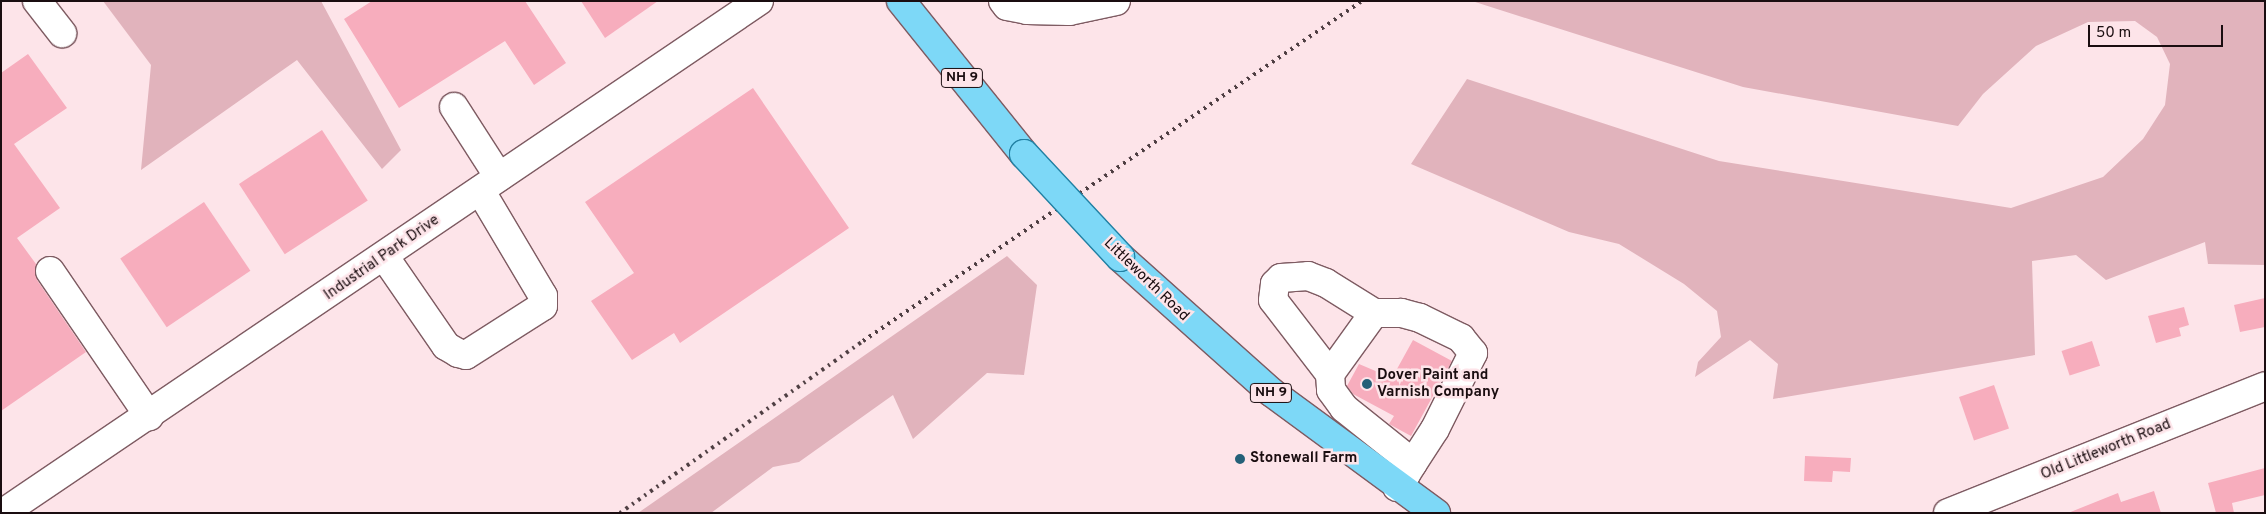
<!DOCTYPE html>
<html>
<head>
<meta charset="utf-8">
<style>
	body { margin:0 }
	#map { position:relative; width:2266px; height:514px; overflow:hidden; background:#fde4e9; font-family:Overpass,sans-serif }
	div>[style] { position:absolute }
	.green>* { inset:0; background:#e1b3bc }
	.building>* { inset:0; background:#f7adbd; transform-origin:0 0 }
	.roads { filter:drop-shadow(1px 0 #7e5b62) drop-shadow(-1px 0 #7e5b62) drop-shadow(0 1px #7e5b62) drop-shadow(0 -1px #7e5b62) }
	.minor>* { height:28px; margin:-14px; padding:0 14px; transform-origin:14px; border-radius:14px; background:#fff }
	.major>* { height:28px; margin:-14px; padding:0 14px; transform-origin:14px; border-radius:14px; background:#7dd8f7 }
	.rail>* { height:4px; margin-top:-2px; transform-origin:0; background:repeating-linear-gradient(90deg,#4e3e42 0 2.5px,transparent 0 7.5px) }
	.bridges { filter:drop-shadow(1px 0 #2280a3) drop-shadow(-1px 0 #2280a3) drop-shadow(0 1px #2280a3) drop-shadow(0 -1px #2280a3) }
	.major-bridge>* { height:28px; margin:-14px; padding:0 14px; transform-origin:14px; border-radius:14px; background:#7dd8f7 }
	.dots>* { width:14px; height:14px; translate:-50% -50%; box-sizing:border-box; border:2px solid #fde4e9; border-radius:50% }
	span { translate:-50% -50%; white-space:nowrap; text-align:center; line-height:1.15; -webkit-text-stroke:5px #fde4e9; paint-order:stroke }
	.shield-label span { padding:1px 4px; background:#fde4e9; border:1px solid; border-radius:4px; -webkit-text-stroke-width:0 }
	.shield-label { font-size:14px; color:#1a0d10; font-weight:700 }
	.street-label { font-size:15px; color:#1a0d10 }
	.poi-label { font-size:15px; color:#1a0d10; font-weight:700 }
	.left { translate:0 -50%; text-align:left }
	.frame { position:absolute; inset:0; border:2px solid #1a0d10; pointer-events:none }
	.scale { position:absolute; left:2088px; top:25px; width:135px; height:22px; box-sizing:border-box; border:2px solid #1a0d10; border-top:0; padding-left:6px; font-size:15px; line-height:18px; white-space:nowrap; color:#1a0d10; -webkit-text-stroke:4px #fde4e9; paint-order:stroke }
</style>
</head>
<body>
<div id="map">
	<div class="green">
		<div style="clip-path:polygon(103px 1px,321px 1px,401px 150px,382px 169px,297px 60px,141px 170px,151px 65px)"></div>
		<div style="clip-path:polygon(1472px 1px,2265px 1px,2265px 265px,2208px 264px,2205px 242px,2106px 280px,2076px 255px,2032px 261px,2035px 355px,1773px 399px,1778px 364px,1750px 340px,1695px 377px,1698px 362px,1721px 337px,1717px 311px,1684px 284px,1619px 244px,1569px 232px,1411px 164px,1467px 79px,1719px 161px,2011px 208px,2103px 177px,2143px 139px,2165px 105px,2170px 64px,2157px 37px,2135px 21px,2088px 22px,2036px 46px,1983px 94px,1958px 126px,1743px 87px)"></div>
		<div style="clip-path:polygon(1007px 256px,1037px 285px,1024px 375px,987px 373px,913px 439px,893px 395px,799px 462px,773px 467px,711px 513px,638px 513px)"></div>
	</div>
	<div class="building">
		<div style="clip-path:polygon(372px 1px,525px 1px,566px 63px,534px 85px,505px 41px,399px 108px,344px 19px)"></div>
		<div style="clip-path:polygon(581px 1px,658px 1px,605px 38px)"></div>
		<div style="clip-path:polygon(28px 54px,67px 108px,14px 144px,60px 208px,17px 238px,36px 264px,37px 280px,86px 352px,1px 411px,1px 73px)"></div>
		<div style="clip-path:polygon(753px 88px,849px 228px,680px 343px,674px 333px,632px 360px,591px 301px,634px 273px,585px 202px)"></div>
		<div style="left:322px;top:130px;width:84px;height:99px;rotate:57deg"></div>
		<div style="left:204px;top:202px;width:83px;height:101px;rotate:56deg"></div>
		<div style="clip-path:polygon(2265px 298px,2265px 327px,2240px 332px,2234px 305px)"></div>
		<div style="clip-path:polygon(2184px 307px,2189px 325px,2179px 328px,2181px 336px,2156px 343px,2148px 316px)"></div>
		<div style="clip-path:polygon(1413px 340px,1452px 361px,1411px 436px,1389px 424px,1394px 416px,1353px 394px,1347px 386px,1359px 364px,1392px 378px)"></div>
		<div style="left:2092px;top:341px;width:26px;height:32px;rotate:72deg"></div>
		<div style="left:1994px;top:385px;width:46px;height:37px;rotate:71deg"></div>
		<div style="clip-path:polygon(1805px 456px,1851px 458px,1850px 472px,1833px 471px,1832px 482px,1804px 481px)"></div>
		<div style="clip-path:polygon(2265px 468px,2265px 495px,2232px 503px,2234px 513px,2216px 513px,2208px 483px)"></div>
		<div style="clip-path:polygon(2154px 491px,2161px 513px,2068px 513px,2118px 493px,2121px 502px)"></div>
	</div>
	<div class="roads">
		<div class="minor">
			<div style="left:37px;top:1px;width:41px;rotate:52deg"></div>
			<div style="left:1003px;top:1px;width:6px;rotate:51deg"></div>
			<div style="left:1007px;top:6px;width:20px;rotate:11deg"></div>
			<div style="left:1027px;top:10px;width:42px;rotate:1.4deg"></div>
			<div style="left:1069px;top:11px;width:48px;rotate:-12deg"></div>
			<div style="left:454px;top:107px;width:83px;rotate:57.3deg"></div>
			<div style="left:384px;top:256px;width:109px;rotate:55.4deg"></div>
			<div style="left:446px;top:346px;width:14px;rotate:30deg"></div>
			<div style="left:458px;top:353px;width:8px;rotate:14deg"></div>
			<div style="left:466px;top:355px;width:91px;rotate:-32.5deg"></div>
			<div style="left:543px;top:306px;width:10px;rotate:-90deg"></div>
			<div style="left:543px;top:296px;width:123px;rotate:-120.7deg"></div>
			<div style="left:50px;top:271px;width:176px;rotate:55.7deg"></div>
			<div style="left:1330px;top:374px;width:93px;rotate:-127.6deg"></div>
			<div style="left:1273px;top:300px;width:16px;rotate:-83deg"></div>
			<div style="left:1275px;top:284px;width:8px;rotate:-45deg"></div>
			<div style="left:1281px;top:278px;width:27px;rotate:-4deg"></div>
			<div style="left:1308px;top:276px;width:19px;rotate:21deg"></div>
			<div style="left:1326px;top:283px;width:57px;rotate:32deg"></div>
			<div style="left:1397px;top:487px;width:16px;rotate:-55deg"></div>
			<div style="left:1406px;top:474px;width:13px;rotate:-58deg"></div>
			<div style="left:1413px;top:463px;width:40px;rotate:-57.1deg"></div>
			<div style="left:1435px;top:429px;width:85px;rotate:-63.4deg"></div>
			<div style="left:1473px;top:353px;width:19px;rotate:-129deg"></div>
			<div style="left:1461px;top:338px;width:46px;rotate:-154deg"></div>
			<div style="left:1420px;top:318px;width:20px;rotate:-165deg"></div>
			<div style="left:1401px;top:313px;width:27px;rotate:180deg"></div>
			<div style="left:1374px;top:313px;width:75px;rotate:125.8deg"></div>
			<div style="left:1330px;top:374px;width:16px;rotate:86deg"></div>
			<div style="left:1331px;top:390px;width:22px;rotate:54deg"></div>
			<div style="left:1344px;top:408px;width:88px;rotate:38.6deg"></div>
			<div style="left:3px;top:513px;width:913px;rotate:-34.11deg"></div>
			<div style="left:1948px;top:513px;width:341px;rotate:-21.8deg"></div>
		</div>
		<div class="major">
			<div style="left:901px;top:1px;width:196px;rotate:51.2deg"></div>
			<div style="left:1120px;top:257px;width:203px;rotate:41.8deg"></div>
			<div style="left:1271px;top:392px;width:205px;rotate:36.3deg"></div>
		</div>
	</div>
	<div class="rail">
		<div style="left:620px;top:513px;width:298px;rotate:-35.3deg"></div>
		<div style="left:863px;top:341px;width:604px;rotate:-34.27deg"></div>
	</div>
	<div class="bridges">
		<div class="major-bridge">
			<div style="left:1024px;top:154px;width:141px;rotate:47deg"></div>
		</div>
	</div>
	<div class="dots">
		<div style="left:1367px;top:384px;background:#246078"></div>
		<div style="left:1240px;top:459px;background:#246078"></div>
	</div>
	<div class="shield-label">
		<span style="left:962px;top:78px">NH 9</span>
		<span style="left:1271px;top:393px">NH 9</span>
	</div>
	<div class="street-label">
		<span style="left:382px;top:258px;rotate:-35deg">Industrial Park Drive</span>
		<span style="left:1146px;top:280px;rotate:44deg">Littleworth Road</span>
		<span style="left:2106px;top:450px;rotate:-22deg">Old Littleworth Road</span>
	</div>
	<div class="poi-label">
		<span class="left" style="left:1377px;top:384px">Dover Paint and<br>Varnish Company</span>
		<span class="left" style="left:1250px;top:459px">Stonewall Farm</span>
	</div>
	<div class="frame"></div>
	<div class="scale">50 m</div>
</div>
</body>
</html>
